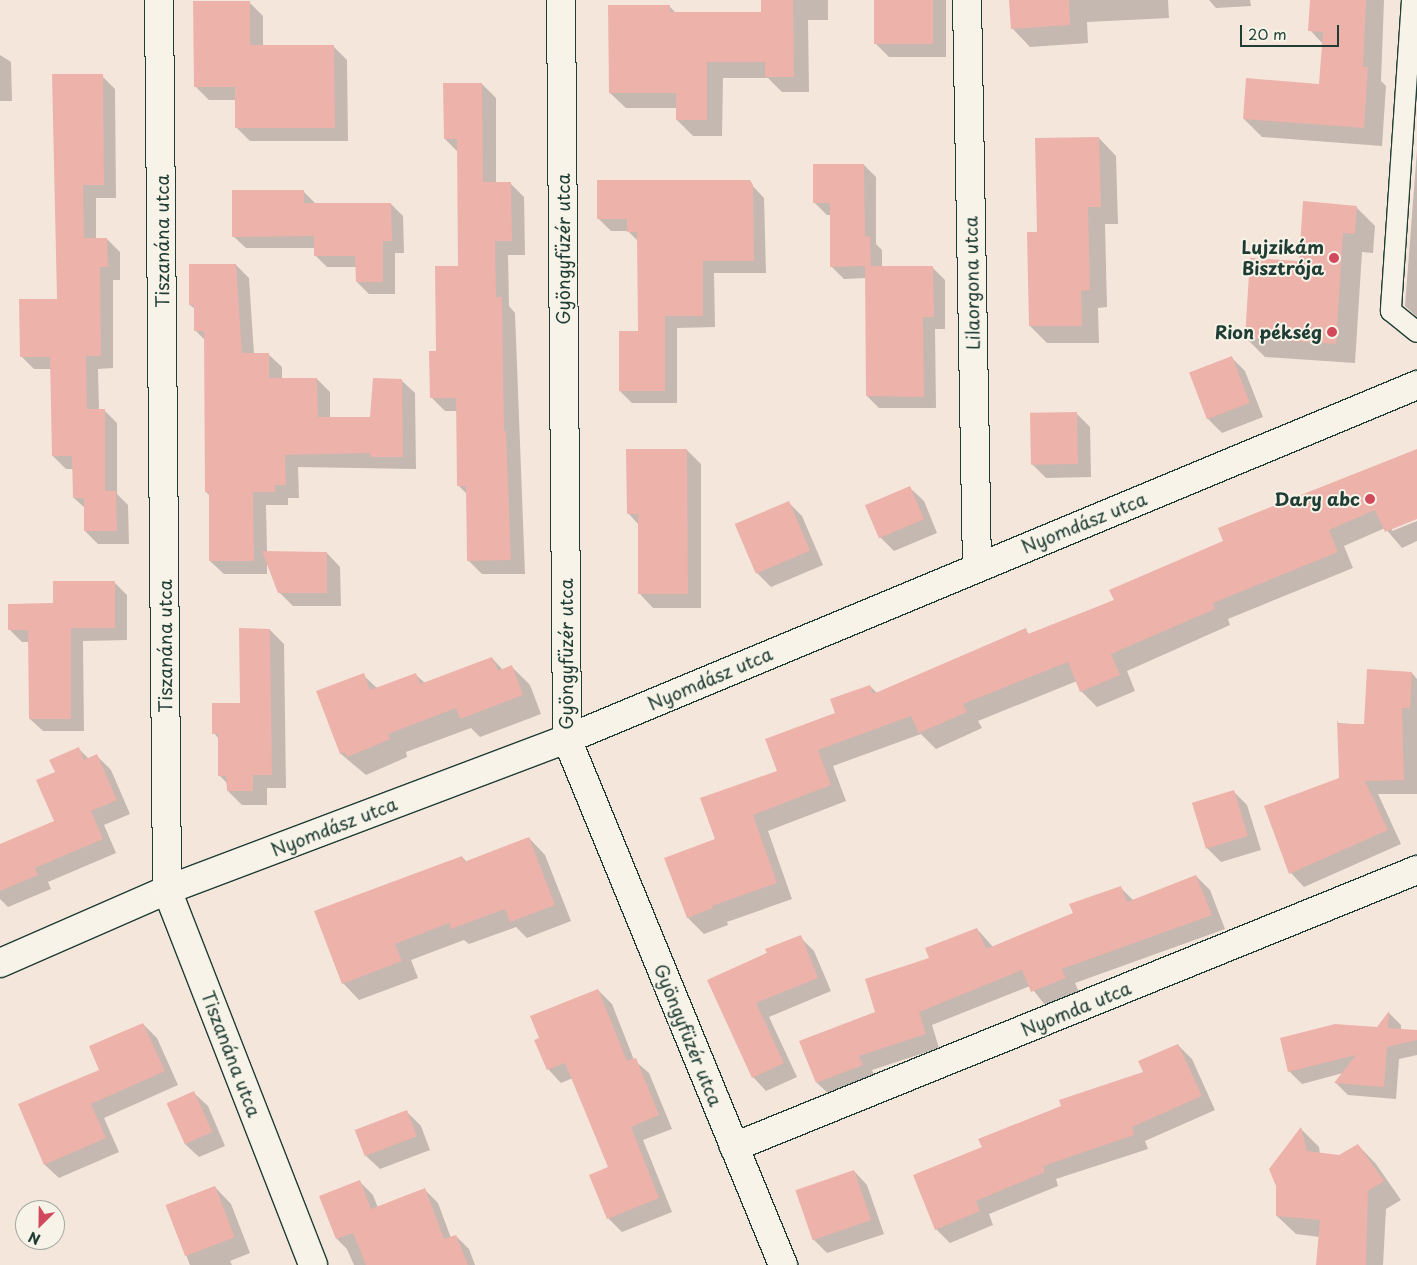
<!DOCTYPE html>
<html>
<head>
<meta charset="utf-8">
<style>
	body { margin:0 }
	#map { position:relative; width:1417px; height:1265px; overflow:hidden; background:#f5e6dc; font-family:"Playpen Sans",sans-serif }
	div>[style] { position:absolute }
	.shadow>* { inset:0; background:#0003 }
	.building>* { inset:0; background:#edb2aa; transform-origin:0 0 }
	.roads { filter:drop-shadow(1px 0 #1f3d34) drop-shadow(-1px 0 #1f3d34) drop-shadow(0 1px #1f3d34) drop-shadow(0 -1px #1f3d34) }
	.lane>* { height:20px; margin:-10px; padding:0 10px; transform-origin:10px; border-radius:10px; background:#f7f3e8 }
	.street>* { height:28px; margin:-14px; padding:0 14px; transform-origin:14px; border-radius:14px; background:#f7f3e8 }
	.dots>* { width:14px; height:14px; translate:-50% -50%; box-sizing:border-box; border:2px solid #f7f3e8; border-radius:50% }
	span { translate:-50% -50%; white-space:nowrap; text-align:center; line-height:1.15; -webkit-text-stroke:4px #f7f3e8; paint-order:stroke }
	.street-label { font-size:18px; color:#1f3d34 }
	.poi-label { font-size:18px; color:#1f3d34; font-weight:700 }
	.right { translate:-100% -50%; text-align:right }
	.north { position:absolute; left:15px; top:1200px; width:50px; height:50px; box-sizing:border-box; background:#f7f3e8; border:1px solid #a1aaa0; border-radius:50%; rotate:203deg; font-size:14px; font-weight:700; line-height:20px; text-align:center; color:#1f3d34 }
	.north::after { content:''; display:block; margin:auto; width:18px; height:22px; background:#d1495b; clip-path:polygon(50% 0,100% 100%,50% 72%,0 100%) }
	.scale { position:absolute; left:1240px; top:25px; width:99px; height:22px; box-sizing:border-box; border:2px solid #1f3d34; border-top:0; padding-left:6px; font-size:15px; line-height:18px; white-space:nowrap; color:#1f3d34; -webkit-text-stroke:4px #f7f3e8; paint-order:stroke }
</style>
</head>
<body>
<div id="map">
	<div class="shadow">
		<div style="clip-path:polygon(762px 0,828px 0,828px 20px,808px 20px,809px 92px,782px 92px,768px 78px,723px 78px,722px 136px,693px 136px,677px 120px,677px 108px,626px 108px,610px 93px,669px 6px,677px 14px,763px 13px)"></div>
		<div style="clip-path:polygon(875px 0,946px 0,946px 57px,889px 57px,875px 43px)"></div>
		<div style="clip-path:polygon(1010px 0,1168px 0,1169px 18px,1087px 22px,1088px 43px,1030px 47px,1012px 28px)"></div>
		<div style="clip-path:polygon(1209px 0,1250px 0,1251px 6px,1216px 8px)"></div>
		<div style="clip-path:polygon(1311px 0,1384px 0,1381px 81px,1386px 86px,1382px 146px,1262px 137px,1244px 119px,1320px 85px,1323px 44px,1310px 30px)"></div>
		<div style="clip-path:polygon(249px 2px,263px 16px,263px 46px,333px 46px,347px 60px,348px 141px,250px 141px,236px 127px,236px 100px,209px 100px,195px 86px)"></div>
		<div style="clip-path:polygon(0 55px,11px 62px,12px 101px,0 101px)"></div>
		<div style="clip-path:polygon(102px 76px,115px 89px,116px 198px,96px 198px,96px 239px,107px 239px,120px 252px,120px 280px,113px 280px,113px 368px,98px 369px,99px 410px,104px 410px,117px 423px,117px 494px,128px 505px,129px 544px,98px 544px,85px 531px,85px 508px,74px 498px,74px 469px,66px 469px,53px 456px,52px 369px,34px 369px,21px 356px,59px 300px)"></div>
		<div style="clip-path:polygon(482px 84px,496px 98px,496px 183px,510px 183px,524px 197px,525px 255px,508px 255px,509px 306px,515px 313px,525px 574px,482px 574px,468px 560px,467px 494px,458px 485px,458px 411px,445px 411px,431px 397px,437px 353px,459px 268px,458px 152px,445px 139px)"></div>
		<div style="clip-path:polygon(1099px 138px,1116px 156px,1118px 224px,1105px 224px,1107px 307px,1098px 308px,1099px 343px,1047px 343px,1030px 326px,1038px 233px)"></div>
		<div style="clip-path:polygon(1417px 150px,1417px 317px,1405px 306px)"></div>
		<div style="clip-path:polygon(864px 165px,876px 177px,876px 244px,882px 250px,882px 267px,932px 267px,945px 280px,945px 329px,935px 329px,936px 408px,879px 408px,867px 396px,866px 278px,844px 279px,831px 266px,831px 215px,827px 215px,815px 203px)"></div>
		<div style="clip-path:polygon(749px 182px,764px 198px,766px 273px,714px 273px,715px 327px,677px 328px,677px 403px,632px 403px,620px 391px,640px 332px,639px 242px,628px 231px,611px 231px,598px 218px)"></div>
		<div style="clip-path:polygon(303px 191px,316px 204px,391px 204px,403px 216px,404px 253px,395px 253px,395px 294px,369px 294px,357px 282px,357px 267px,327px 267px,315px 255px,315px 248px,246px 248px,233px 236px)"></div>
		<div style="clip-path:polygon(1356px 207px,1375px 226px,1373px 253px,1362px 252px,1355px 363px,1265px 357px,1246px 338px,1300px 263px)"></div>
		<div style="clip-path:polygon(236px 265px,249px 278px,254px 354px,268px 354px,282px 367px,282px 379px,317px 379px,330px 392px,330px 419px,371px 419px,401px 380px,415px 393px,416px 469px,298px 467px,299px 498px,288px 498px,288px 505px,266px 505px,267px 553px,327px 553px,340px 567px,341px 606px,293px 606px,279px 592px,267px 561px,267px 574px,224px 574px,210px 561px,210px 496px,206px 492px,206px 341px,195px 330px,195px 309px,190px 305px)"></div>
		<div style="clip-path:polygon(1231px 357px,1245px 371px,1263px 417px,1222px 433px,1208px 419px)"></div>
		<div style="clip-path:polygon(1077px 414px,1090px 427px,1091px 477px,1046px 478px,1032px 464px)"></div>
		<div style="clip-path:polygon(687px 450px,701px 464px,701px 608px,653px 608px,640px 594px,639px 525px,628px 513px)"></div>
		<div style="clip-path:polygon(1417px 452px,1417px 518px,1392px 528px,1392px 531px,1417px 521px,1417px 541px,1402px 548px,1385px 528px,1344px 546px,1353px 568px,1228px 619px,1230px 625px,1127px 671px,1135px 691px,1097px 707px,1081px 691px,1077px 681px,978px 721px,982px 728px,936px 749px,921px 734px,833px 766px,846px 801px,768px 831px,792px 899px,727px 922px,728px 925px,704px 934px,688px 918px,666px 859px,716px 840px,837px 714px,870px 686px,877px 693px,1025px 630px,1030px 635px,1115px 601px,1224px 542px)"></div>
		<div style="clip-path:polygon(910px 488px,924px 501px,937px 533px,894px 551px,880px 537px,867px 506px)"></div>
		<div style="clip-path:polygon(789px 503px,802px 516px,823px 565px,771px 587px,757px 573px)"></div>
		<div style="clip-path:polygon(114px 582px,127px 595px,127px 640px,83px 641px,84px 731px,43px 731px,30px 719px,29px 642px,22px 642px,9px 629px,54px 605px)"></div>
		<div style="clip-path:polygon(270px 630px,284px 644px,286px 788px,267px 788px,267px 805px,242px 805px,228px 791px,228px 784px,220px 776px,219px 739px,214px 733px,241px 704px)"></div>
		<div style="clip-path:polygon(492px 658px,503px 670px,512px 667px,530px 685px,541px 714px,480px 737px,471px 728px,406px 752px,407px 757px,366px 775px,341px 754px,363px 675px,378px 689px,416px 675px,425px 683px)"></div>
		<div style="clip-path:polygon(1412px 673px,1417px 679px,1417px 794px,1378px 794px,1401px 844px,1304px 887px,1291px 873px,1340px 779px,1339px 723px,1365px 725px)"></div>
		<div style="clip-path:polygon(79px 749px,89px 759px,97px 756px,111px 770px,130px 814px,104px 825px,116px 853px,48px 882px,51px 889px,8px 907px,0 899px,0 846px,56px 822px,56px 773px)"></div>
		<div style="clip-path:polygon(1234px 792px,1247px 805px,1261px 850px,1221px 862px,1207px 848px)"></div>
		<div style="clip-path:polygon(529px 838px,545px 855px,571px 921px,527px 938px,516px 927px,469px 944px,464px 940px,411px 960px,418px 978px,359px 1000px,343px 983px,462px 857px,467px 862px)"></div>
		<div style="clip-path:polygon(1196px 876px,1210px 890px,1225px 929px,1075px 983px,1079px 992px,1045px 1005px,1030px 986px,932px 1025px,939px 1048px,872px 1070px,876px 1079px,831px 1096px,817px 1083px,877px 1013px,931px 959px,977px 929px,993px 947px,1074px 914px,1121px 888px,1134px 901px)"></div>
		<div style="clip-path:polygon(800px 937px,814px 951px,831px 991px,769px 1017px,797px 1077px,766px 1091px,753px 1077px,709px 981px)"></div>
		<div style="clip-path:polygon(598px 990px,612px 1004px,634px 1060px,649px 1073px,672px 1129px,643px 1140px,672px 1212px,622px 1232px,608px 1218px,610px 1168px,573px 1078px,561px 1083px,548px 1069px)"></div>
		<div style="clip-path:polygon(1389px 1013px,1401px 1025px,1401px 1030px,1417px 1032px,1417px 1055px,1399px 1059px,1396px 1099px,1348px 1095px,1336px 1083px,1343px 1073px,1302px 1084px,1290px 1072px,1282px 1039px,1378px 1029px)"></div>
		<div style="clip-path:polygon(143px 1024px,157px 1038px,178px 1085px,104px 1118px,119px 1152px,59px 1178px,45px 1165px,20px 1105px,101px 1071px)"></div>
		<div style="clip-path:polygon(1178px 1045px,1192px 1059px,1215px 1110px,1145px 1141px,1148px 1149px,1056px 1179px,1058px 1186px,989px 1214px,993px 1225px,950px 1243px,936px 1229px,983px 1148px,1145px 1073px)"></div>
		<div style="clip-path:polygon(194px 1093px,208px 1106px,225px 1146px,199px 1157px,185px 1144px,168px 1104px)"></div>
		<div style="clip-path:polygon(407px 1112px,421px 1126px,430px 1150px,380px 1169px,366px 1156px)"></div>
		<div style="clip-path:polygon(1301px 1129px,1319px 1147px,1320px 1154px,1339px 1156px,1358px 1145px,1376px 1164px,1401px 1200px,1386px 1209px,1383px 1265px,1317px 1265px,1320px 1237px,1296px 1234px,1277px 1216px)"></div>
		<div style="clip-path:polygon(854px 1171px,867px 1185px,884px 1234px,827px 1253px,813px 1239px)"></div>
		<div style="clip-path:polygon(359px 1181px,373px 1195px,378px 1208px,425px 1190px,438px 1203px,451px 1238px,456px 1236px,469px 1249px,475px 1265px,354px 1265px,347px 1249px,337px 1239px)"></div>
		<div style="clip-path:polygon(215px 1187px,231px 1204px,250px 1253px,230px 1261px,232px 1265px,190px 1265px,167px 1206px)"></div>
	</div>
	<div class="building">
		<div style="clip-path:polygon(761px 0,793px 0,794px 77px,765px 77px,765px 62px,707px 62px,707px 120px,676px 120px,676px 93px,609px 93px,608px 5px,670px 5px,670px 12px,761px 12px)"></div>
		<div style="left:874px;top:0;width:59px;height:44px"></div>
		<div style="clip-path:polygon(1009px 0,1069px 0,1070px 25px,1011px 29px)"></div>
		<div style="clip-path:polygon(1310px 0,1366px 0,1363px 67px,1368px 67px,1364px 128px,1243px 119px,1246px 78px,1319px 84px,1323px 32px,1308px 31px)"></div>
		<div style="clip-path:polygon(193px 1px,250px 1px,250px 45px,334px 45px,335px 128px,235px 128px,235px 87px,194px 87px)"></div>
		<div style="clip-path:polygon(52px 74px,103px 74px,104px 185px,83px 185px,84px 238px,107px 238px,108px 267px,100px 267px,101px 356px,86px 356px,87px 409px,105px 409px,105px 491px,116px 491px,117px 531px,84px 531px,84px 498px,73px 498px,72px 456px,52px 456px,50px 357px,20px 357px,19px 299px,57px 299px)"></div>
		<div style="clip-path:polygon(443px 83px,482px 83px,483px 182px,511px 182px,512px 241px,495px 241px,496px 297px,502px 297px,504px 431px,506px 431px,511px 560px,467px 561px,466px 486px,457px 486px,456px 398px,430px 398px,429px 351px,436px 351px,435px 266px,458px 266px,457px 139px,444px 139px)"></div>
		<div style="clip-path:polygon(1099px 137px,1101px 207px,1088px 207px,1090px 290px,1081px 291px,1082px 326px,1029px 326px,1027px 232px,1037px 232px,1035px 138px)"></div>
		<div style="clip-path:polygon(813px 164px,864px 164px,865px 237px,870px 236px,871px 266px,933px 266px,934px 317px,923px 317px,924px 397px,866px 396px,865px 266px,830px 267px,830px 203px,813px 203px)"></div>
		<div style="clip-path:polygon(597px 180px,750px 180px,753px 185px,754px 261px,703px 261px,703px 316px,665px 316px,665px 391px,619px 391px,619px 331px,638px 331px,637px 232px,627px 232px,627px 219px,597px 219px)"></div>
		<div style="clip-path:polygon(232px 190px,304px 190px,304px 203px,391px 203px,392px 241px,383px 241px,383px 282px,356px 282px,355px 256px,314px 256px,314px 236px,232px 237px)"></div>
		<div style="clip-path:polygon(1303px 201px,1357px 206px,1355px 234px,1343px 233px,1336px 344px,1245px 338px,1250px 258px,1299px 261px)"></div>
		<div style="clip-path:polygon(189px 264px,236px 264px,242px 353px,269px 353px,269px 378px,317px 378px,318px 417px,370px 417px,373px 378px,402px 379px,403px 457px,370px 457px,370px 453px,285px 455px,286px 485px,275px 485px,275px 492px,253px 492px,254px 561px,209px 561px,209px 492px,205px 492px,204px 331px,194px 331px,194px 305px,189px 305px)"></div>
		<div style="left:1232px;top:356px;width:50px;height:46px;rotate:69deg"></div>
		<div style="left:1077px;top:412px;width:52px;height:47px;rotate:89deg"></div>
		<div style="clip-path:polygon(626px 449px,687px 449px,688px 594px,638px 594px,638px 514px,627px 514px)"></div>
		<div style="clip-path:polygon(1417px 449px,1417px 519px,1385px 532px,1375px 510px,1329px 530px,1338px 552px,1213px 603px,1215px 609px,1111px 654px,1120px 675px,1080px 692px,1068px 662px,963px 704px,967px 712px,919px 733px,911px 716px,818px 750px,831px 785px,753px 815px,777px 883px,712px 906px,713px 908px,687px 918px,664px 858px,715px 839px,700px 798px,777px 771px,765px 739px,835px 713px,830px 699px,870px 685px,873px 694px,1026px 628px,1028px 634px,1114px 600px,1109px 590px,1223px 541px,1218px 528px)"></div>
		<div style="left:910px;top:486px;width:36px;height:49px;rotate:67deg"></div>
		<div style="left:789px;top:501px;width:54px;height:59px;rotate:67deg"></div>
		<div style="clip-path:polygon(262px 551px,327px 552px,327px 593px,278px 593px)"></div>
		<div style="clip-path:polygon(53px 581px,115px 581px,115px 628px,71px 628px,71px 719px,29px 719px,28px 630px,8px 630px,8px 604px,53px 603px)"></div>
		<div style="clip-path:polygon(239px 628px,270px 629px,272px 775px,253px 775px,253px 791px,227px 791px,226px 776px,218px 776px,218px 734px,212px 734px,212px 703px,240px 703px)"></div>
		<div style="clip-path:polygon(492px 657px,498px 671px,512px 665px,523px 695px,460px 719px,456px 708px,388px 734px,390px 739px,374px 746px,347px 757px,345px 752px,340px 754px,316px 691px,364px 673px,370px 690px,416px 673px,420px 684px)"></div>
		<div style="clip-path:polygon(1367px 669px,1412px 672px,1410px 708px,1402px 708px,1404px 780px,1365px 781px,1388px 830px,1289px 874px,1264px 806px,1339px 778px,1337px 720px,1339px 724px,1364px 724px)"></div>
		<div style="clip-path:polygon(79px 747px,84px 760px,97px 754px,117px 800px,91px 811px,103px 839px,35px 868px,38px 875px,0 891px,0 844px,54px 821px,36px 780px,55px 772px,49px 760px)"></div>
		<div style="left:1234px;top:790px;width:48px;height:44px;rotate:73deg"></div>
		<div style="clip-path:polygon(529px 837px,555px 905px,510px 922px,505px 909px,451px 929px,449px 923px,395px 944px,402px 961px,342px 984px,314px 911px,462px 856px,464px 862px)"></div>
		<div style="clip-path:polygon(1196px 875px,1212px 915px,1062px 969px,1066px 978px,1031px 992px,1022px 970px,919px 1012px,926px 1034px,859px 1056px,863px 1065px,816px 1083px,799px 1041px,875px 1012px,865px 979px,929px 958px,925px 948px,977px 928px,986px 949px,1073px 913px,1069px 904px,1121px 886px,1127px 902px)"></div>
		<div style="clip-path:polygon(801px 935px,818px 978px,756px 1003px,784px 1063px,752px 1078px,707px 980px,767px 953px,765px 949px)"></div>
		<div style="clip-path:polygon(598px 989px,627px 1061px,636px 1058px,659px 1115px,631px 1127px,659px 1198px,607px 1219px,589px 1175px,608px 1167px,565px 1063px,547px 1070px,534px 1040px,539px 1038px,530px 1016px)"></div>
		<div style="clip-path:polygon(1389px 1011px,1388px 1028px,1417px 1030px,1417px 1040px,1387px 1047px,1384px 1087px,1334px 1083px,1356px 1055px,1288px 1072px,1280px 1038px,1335px 1024px,1377px 1027px)"></div>
		<div style="clip-path:polygon(143px 1023px,165px 1071px,91px 1104px,106px 1138px,44px 1165px,18px 1104px,99px 1070px,89px 1046px)"></div>
		<div style="clip-path:polygon(1178px 1044px,1202px 1096px,1132px 1127px,1134px 1135px,1043px 1166px,1045px 1172px,976px 1201px,980px 1211px,935px 1230px,913px 1175px,982px 1147px,978px 1139px,1061px 1106px,1059px 1100px,1143px 1072px,1138px 1061px)"></div>
		<div style="left:194px;top:1091px;width:45px;height:30px;rotate:66deg"></div>
		<div style="left:407px;top:1110px;width:28px;height:56px;rotate:69deg"></div>
		<div style="clip-path:polygon(1301px 1127px,1307px 1151px,1339px 1155px,1358px 1144px,1384px 1181px,1368px 1191px,1366px 1265px,1316px 1265px,1320px 1220px,1276px 1216px,1276px 1186px,1269px 1169px)"></div>
		<div style="left:854px;top:1170px;width:53px;height:62px;rotate:71deg"></div>
		<div style="clip-path:polygon(360px 1180px,371px 1209px,425px 1188px,444px 1239px,456px 1235px,468px 1265px,366px 1265px,353px 1233px,336px 1239px,319px 1196px)"></div>
		<div style="left:215px;top:1186px;width:55px;height:53px;rotate:69deg"></div>
	</div>
	<div class="roads">
		<div class="lane">
			<div style="left:1412px;top:0;width:312px;rotate:93.9deg"></div>
			<div style="left:1391px;top:311px;width:33px;rotate:39deg"></div>
		</div>
		<div class="street">
			<div style="left:159px;top:0;width:890px;rotate:89.48deg"></div>
			<div style="left:167px;top:890px;width:402px;rotate:68.7deg"></div>
			<div style="left:561px;top:0;width:739px;rotate:89.53deg"></div>
			<div style="left:567px;top:739px;width:569px;rotate:67.67deg"></div>
			<div style="left:967px;top:0;width:567px;rotate:88.99deg"></div>
			<div style="left:0;top:963px;width:182px;rotate:-23.6deg"></div>
			<div style="left:167px;top:890px;width:428px;rotate:-20.7deg"></div>
			<div style="left:567px;top:739px;width:921px;rotate:-22.61deg"></div>
			<div style="left:734px;top:1147px;width:737px;rotate:-22.08deg"></div>
		</div>
	</div>
	<div class="dots">
		<div style="left:1334px;top:258px;background:#d1495b"></div>
		<div style="left:1332px;top:332px;background:#d1495b"></div>
		<div style="left:1370px;top:499px;background:#d1495b"></div>
	</div>
	<div class="street-label">
		<span style="left:162px;top:241px;rotate:-90deg">Tiszanána utca</span>
		<span style="left:563px;top:249px;rotate:-90deg">Gyöngyfüzér utca</span>
		<span style="left:972px;top:283px;rotate:-91deg">Lilaorgona utca</span>
		<span style="left:1084px;top:523px;rotate:-22deg">Nyomdász utca</span>
		<span style="left:165px;top:646px;rotate:-90deg">Tiszanána utca</span>
		<span style="left:566px;top:654px;rotate:-90deg">Gyöngyfüzér utca</span>
		<span style="left:710px;top:679px;rotate:-23deg">Nyomdász utca</span>
		<span style="left:334px;top:827px;rotate:-21deg">Nyomdász utca</span>
		<span style="left:1076px;top:1009px;rotate:-22deg">Nyomda utca</span>
		<span style="left:688px;top:1035px;rotate:68deg">Gyöngyfüzér utca</span>
		<span style="left:231px;top:1054px;rotate:69deg">Tiszanána utca</span>
	</div>
	<div class="poi-label">
		<span class="right" style="left:1324px;top:258px">Lujzikám<br>Bisztrója</span>
		<span class="right" style="left:1322px;top:332px">Rion pékség</span>
		<span class="right" style="left:1360px;top:499px">Dary abc</span>
	</div>
	<div class="north">N</div>
	<div class="scale">20 m</div>
</div>
</body>
</html>
